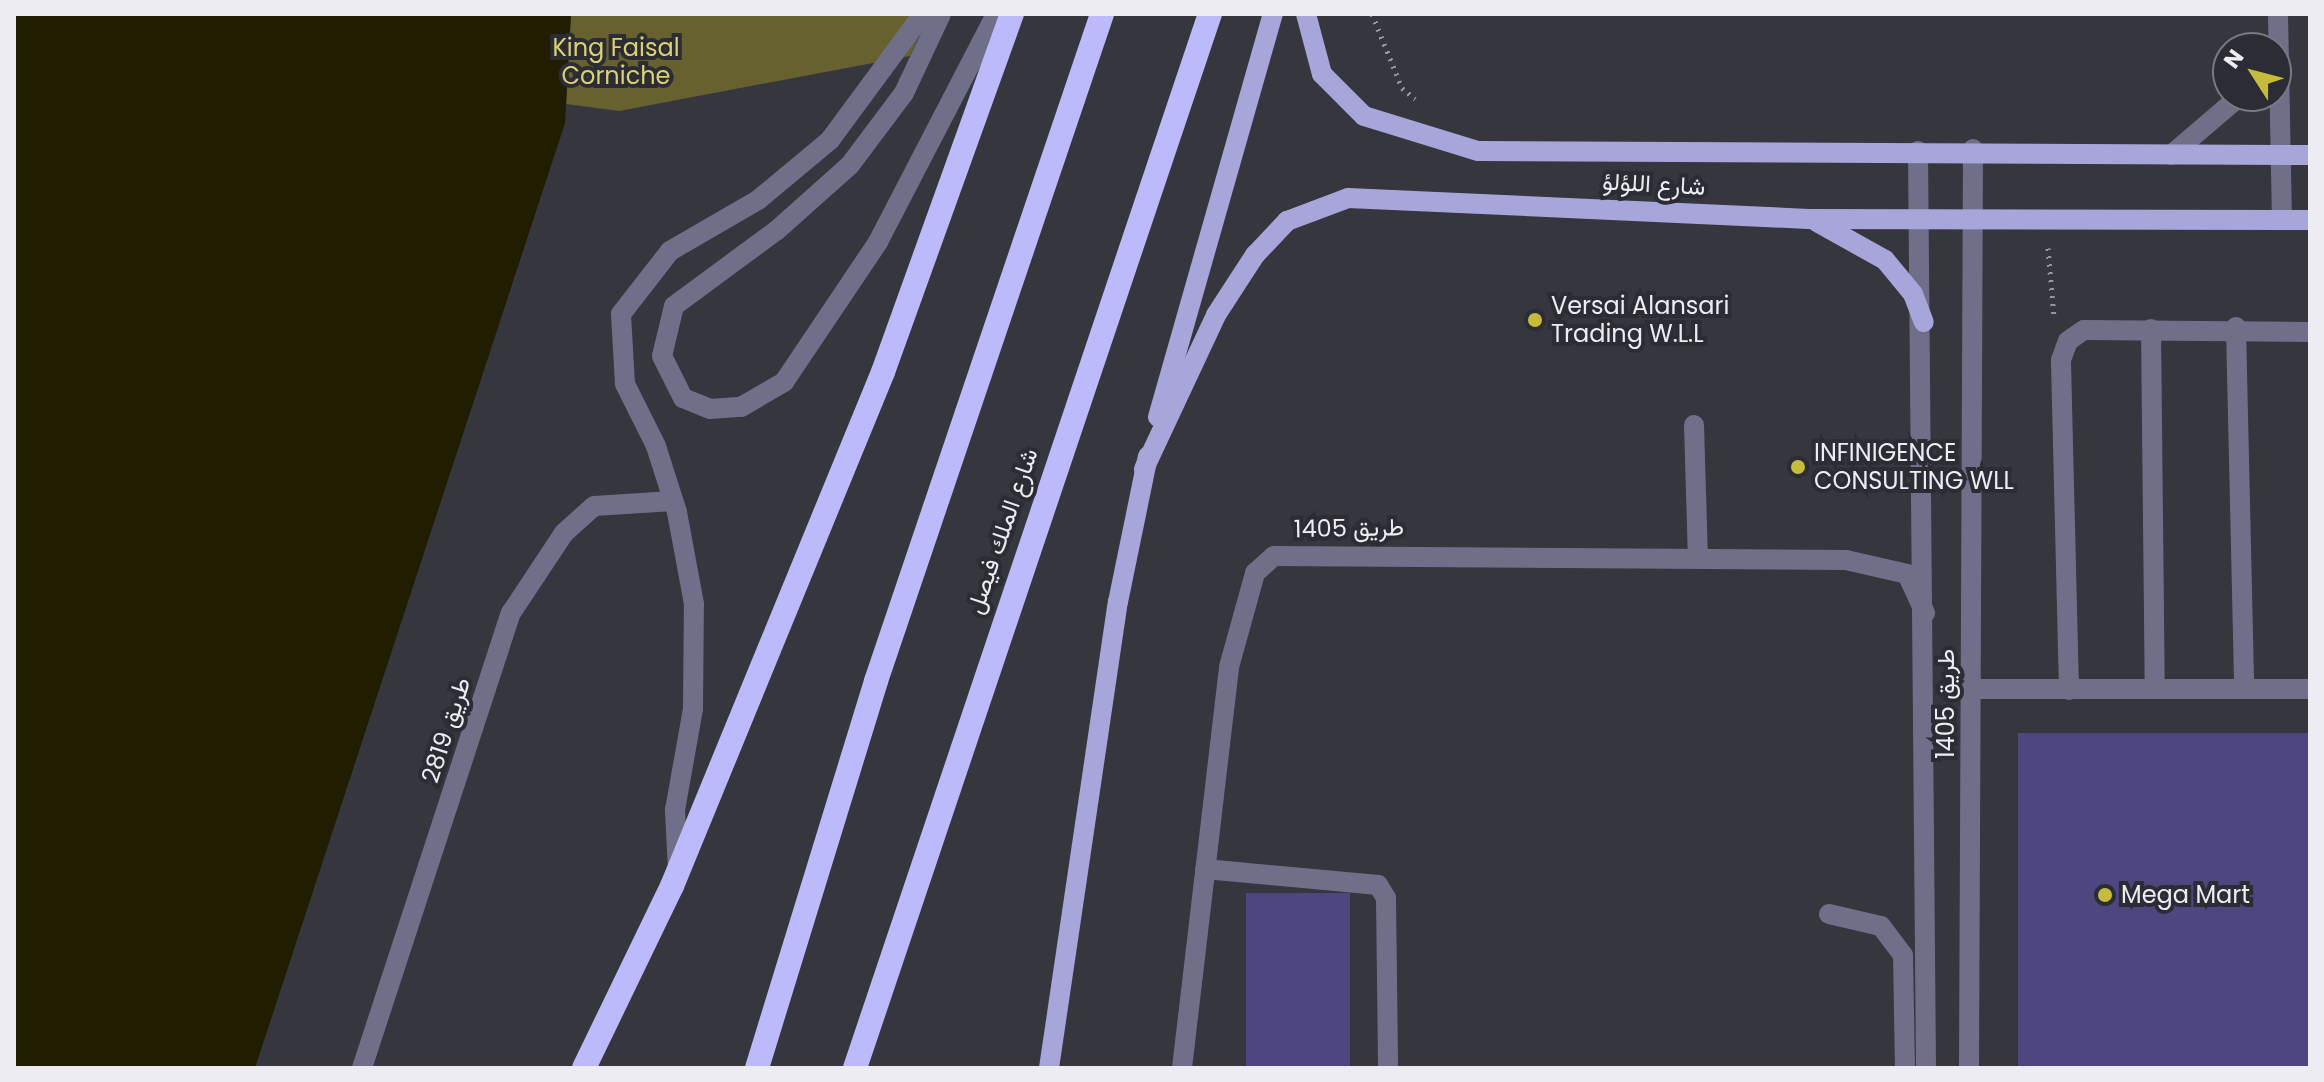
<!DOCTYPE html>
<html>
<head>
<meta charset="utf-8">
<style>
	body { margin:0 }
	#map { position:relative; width:2324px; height:1082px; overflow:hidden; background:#36363f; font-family:Poppins,Vazirmatn,sans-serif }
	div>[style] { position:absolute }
	.green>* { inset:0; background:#66612f }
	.water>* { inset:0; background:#211d00 }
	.building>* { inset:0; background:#4c477e; transform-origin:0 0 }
	.path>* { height:5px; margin-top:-2.5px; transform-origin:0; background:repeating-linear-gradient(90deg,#96969e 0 2px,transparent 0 8px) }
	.minor>* { height:20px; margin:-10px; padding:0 10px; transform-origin:10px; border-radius:10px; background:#706f89 }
	.major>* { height:20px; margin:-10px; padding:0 10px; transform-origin:10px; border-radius:10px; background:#a7a5da }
	.highway>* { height:24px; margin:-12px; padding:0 12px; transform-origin:12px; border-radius:12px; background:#bcbafa }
	.dots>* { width:22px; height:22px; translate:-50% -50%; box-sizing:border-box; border:4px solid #2c2c35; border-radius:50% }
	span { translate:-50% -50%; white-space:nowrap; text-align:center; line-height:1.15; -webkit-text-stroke:8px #2c2c35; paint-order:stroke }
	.park-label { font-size:24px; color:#dad271 }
	.street-label { font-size:24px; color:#ececf2 }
	.poi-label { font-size:24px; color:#ececf2 }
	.left { translate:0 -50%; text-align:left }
	.frame { position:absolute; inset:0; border:16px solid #ececf2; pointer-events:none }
	.north { position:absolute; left:2212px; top:32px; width:80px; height:80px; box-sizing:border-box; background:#2c2c35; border:2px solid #797981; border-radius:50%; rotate:306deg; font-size:22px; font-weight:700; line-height:32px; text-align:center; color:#ececf2 }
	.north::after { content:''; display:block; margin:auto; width:28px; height:36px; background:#c7bb3c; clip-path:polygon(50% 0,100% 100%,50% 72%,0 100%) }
</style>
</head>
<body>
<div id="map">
	<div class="green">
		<div style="clip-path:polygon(571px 14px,929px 14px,910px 56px,619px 111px,566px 104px)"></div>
	</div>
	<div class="water">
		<div style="clip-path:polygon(14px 14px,571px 14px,565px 123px,255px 1068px,14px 1068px)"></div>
	</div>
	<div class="building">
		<div style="left:2018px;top:733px;width:292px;height:335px"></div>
		<div style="left:1246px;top:893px;width:104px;height:175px"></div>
	</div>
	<div class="path">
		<div style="left:1372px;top:14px;width:80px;rotate:67.9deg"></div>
		<div style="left:1402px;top:88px;width:17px;rotate:40deg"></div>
		<div style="left:2048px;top:248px;width:69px;rotate:85deg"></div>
	</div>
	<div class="minor">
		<div style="left:941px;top:14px;width:87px;rotate:115.1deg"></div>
		<div style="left:904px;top:93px;width:90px;rotate:126.9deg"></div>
		<div style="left:850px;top:165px;width:98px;rotate:138.3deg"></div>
		<div style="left:777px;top:230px;width:128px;rotate:143.6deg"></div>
		<div style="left:674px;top:306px;width:51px;rotate:103.5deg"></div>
		<div style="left:662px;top:356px;width:47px;rotate:63.4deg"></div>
		<div style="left:683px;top:398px;width:29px;rotate:22deg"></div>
		<div style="left:710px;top:409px;width:31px;rotate:-4deg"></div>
		<div style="left:741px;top:407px;width:50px;rotate:-30.2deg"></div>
		<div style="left:784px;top:382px;width:169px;rotate:-56.1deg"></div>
		<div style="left:878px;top:242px;width:257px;rotate:-62.6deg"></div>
		<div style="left:2278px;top:14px;width:206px;rotate:88.9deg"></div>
		<div style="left:1918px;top:151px;width:917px;rotate:89.5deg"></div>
		<div style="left:2171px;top:155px;width:91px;rotate:-40.5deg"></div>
		<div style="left:2236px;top:327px;width:359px;rotate:88.7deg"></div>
		<div style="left:2151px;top:329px;width:359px;rotate:89.4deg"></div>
		<div style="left:1694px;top:425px;width:133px;rotate:88.3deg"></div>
		<div style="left:1971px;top:689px;width:339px"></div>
		<div style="left:2069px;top:690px;width:330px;rotate:-91.4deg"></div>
		<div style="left:2061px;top:360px;width:20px;rotate:-70deg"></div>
		<div style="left:2068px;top:341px;width:19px;rotate:-35deg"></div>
		<div style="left:2084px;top:330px;width:226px;rotate:0.5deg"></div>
		<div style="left:1205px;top:869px;width:174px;rotate:5.3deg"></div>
		<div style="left:1378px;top:885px;width:15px;rotate:58deg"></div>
		<div style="left:1386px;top:898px;width:170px;rotate:89.3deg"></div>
		<div style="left:678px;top:870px;width:60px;rotate:-92.9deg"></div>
		<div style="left:675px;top:810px;width:103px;rotate:-79.9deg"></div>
		<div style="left:693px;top:709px;width:105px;rotate:-89.5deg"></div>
		<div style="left:694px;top:604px;width:94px;rotate:-100.5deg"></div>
		<div style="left:677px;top:512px;width:69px;rotate:-107.7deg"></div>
		<div style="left:656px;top:446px;width:69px;rotate:-116.6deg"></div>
		<div style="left:625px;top:384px;width:70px;rotate:-93.3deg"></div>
		<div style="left:621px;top:314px;width:80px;rotate:-52.1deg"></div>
		<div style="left:670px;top:251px;width:102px;rotate:-30.1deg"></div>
		<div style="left:758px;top:200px;width:94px;rotate:-39.8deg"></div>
		<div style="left:830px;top:140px;width:157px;rotate:-53.6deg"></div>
		<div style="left:1829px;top:914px;width:53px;rotate:13deg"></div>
		<div style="left:1881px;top:926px;width:36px;rotate:53deg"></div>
		<div style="left:1903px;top:955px;width:113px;rotate:89deg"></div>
		<div style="left:362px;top:1068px;width:479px;rotate:-71.9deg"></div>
		<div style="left:511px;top:613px;width:96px;rotate:-56.5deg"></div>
		<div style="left:564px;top:533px;width:40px;rotate:-42deg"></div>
		<div style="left:594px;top:506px;width:79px;rotate:-3.6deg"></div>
		<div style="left:1182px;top:1068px;width:404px;rotate:-83.3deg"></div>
		<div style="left:1229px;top:667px;width:98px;rotate:-74.5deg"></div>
		<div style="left:1255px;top:573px;width:25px;rotate:-42deg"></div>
		<div style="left:1274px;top:556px;width:572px;rotate:0.4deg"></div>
		<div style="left:1846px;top:560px;width:63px;rotate:12.9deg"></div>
		<div style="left:1907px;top:574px;width:43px;rotate:65.2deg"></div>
		<div style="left:1969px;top:1068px;width:919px;rotate:-89.75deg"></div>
	</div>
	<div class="major">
		<div style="left:1306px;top:14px;width:62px;rotate:75.1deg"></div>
		<div style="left:1322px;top:74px;width:59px;rotate:45deg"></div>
		<div style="left:1364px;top:116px;width:119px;rotate:17.1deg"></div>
		<div style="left:1478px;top:151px;width:832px;rotate:0.28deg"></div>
		<div style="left:1817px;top:222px;width:78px;rotate:29.2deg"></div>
		<div style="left:1885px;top:260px;width:44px;rotate:50.5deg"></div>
		<div style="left:1913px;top:294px;width:30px;rotate:69deg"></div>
		<div style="left:1158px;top:417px;width:419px;rotate:-74.1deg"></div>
		<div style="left:1144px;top:469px;width:170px;rotate:-64.9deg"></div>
		<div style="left:1216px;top:315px;width:72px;rotate:-57deg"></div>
		<div style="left:1255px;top:255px;width:47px;rotate:-46.7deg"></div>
		<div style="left:1287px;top:221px;width:65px;rotate:-20.7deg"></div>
		<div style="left:1348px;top:198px;width:461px;rotate:2.6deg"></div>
		<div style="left:1809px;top:219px;width:501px;rotate:0.11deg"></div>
		<div style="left:1049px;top:1068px;width:471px;rotate:-81.6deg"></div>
		<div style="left:1118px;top:602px;width:149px;rotate:-78.4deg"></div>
	</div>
	<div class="highway">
		<div style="left:584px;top:1068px;width:202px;rotate:-64.2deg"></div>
		<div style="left:672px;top:886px;width:556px;rotate:-67.68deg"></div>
		<div style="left:883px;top:372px;width:381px;rotate:-70.2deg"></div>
		<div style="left:757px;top:1068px;width:405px;rotate:-72.9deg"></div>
		<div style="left:876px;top:681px;width:704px;rotate:-71.28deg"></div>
		<div style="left:855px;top:1068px;width:1112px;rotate:-71.39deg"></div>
	</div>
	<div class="dots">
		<div style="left:1535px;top:320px;background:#c7bb3c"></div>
		<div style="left:1798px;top:467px;background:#c7bb3c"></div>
		<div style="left:2105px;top:895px;background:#c7bb3c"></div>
	</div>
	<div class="park-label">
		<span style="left:616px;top:62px">King Faisal<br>Corniche</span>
	</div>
	<div class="street-label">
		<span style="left:1654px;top:184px;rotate:3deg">شارع اللؤلؤ</span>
		<span style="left:1349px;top:528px;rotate:-1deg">طريق 1405</span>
		<span style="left:1002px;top:531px;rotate:-71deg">شارع الملك فيصل</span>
		<span style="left:1946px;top:704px;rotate:-90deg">طريق 1405</span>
		<span style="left:446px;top:730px;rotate:-72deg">طريق 2819</span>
	</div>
	<div class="poi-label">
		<span class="left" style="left:1551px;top:320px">Versai Alansari<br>Trading W.L.L</span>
		<span class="left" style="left:1814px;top:467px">INFINIGENCE<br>CONSULTING WLL</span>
		<span class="left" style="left:2121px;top:895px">Mega Mart</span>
	</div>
	<div class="frame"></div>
	<div class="north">N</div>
</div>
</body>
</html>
